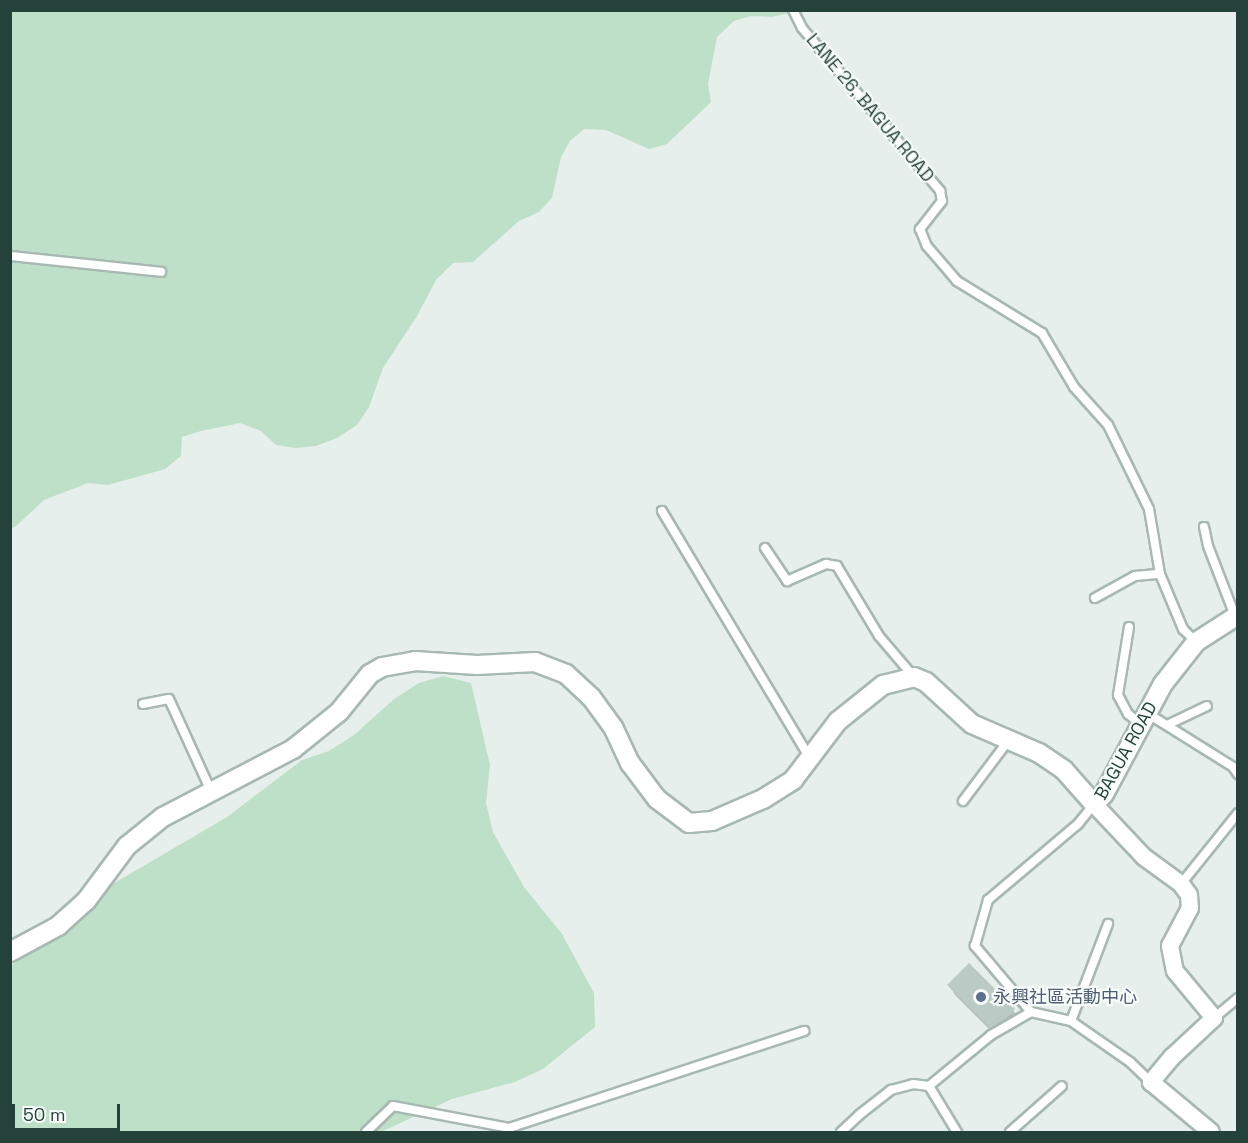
<!DOCTYPE html>
<html>
<head>
<meta charset="utf-8">
<style>
	body { margin:0 }
	#map { position:relative; width:1248px; height:1143px; overflow:hidden; background:#e6efeb; font-family:"Space Grotesk","Noto Sans TC",sans-serif }
	div>[style] { position:absolute }
	.green>* { inset:0; background:#bfe0c8 }
	.shadow>* { inset:0; background:#0003 }
	.building>* { inset:0; background:#bbcac4; transform-origin:0 0 }
	.roads { filter:drop-shadow(2px 0 #a8b8b2) drop-shadow(-2px 0 #a8b8b2) drop-shadow(0 2px #a8b8b2) drop-shadow(0 -2px #a8b8b2) }
	.lane>* { height:8px; margin:-4px; padding:0 4px; transform-origin:4px; border-radius:4px; background:#fff }
	.street>* { height:16px; margin:-8px; padding:0 8px; transform-origin:8px; border-radius:8px; background:#fff }
	.secondary>* { height:18px; margin:-9px; padding:0 9px; transform-origin:9px; border-radius:9px; background:#fff }
	.dots>* { width:16px; height:16px; translate:-50% -50%; box-sizing:border-box; border:3px solid #f7fbf9; border-radius:50% }
	span { translate:-50% -50%; white-space:nowrap; text-align:center; line-height:1.15; -webkit-text-stroke:4.5px #f7fbf9; paint-order:stroke }
	.street-label { font-size:18px; color:#24423a }
	.service-label { font-size:18px; color:#4e5e75 }
	.left { translate:0 -50%; text-align:left }
	.frame { position:absolute; inset:0; border:12px solid #24423a; pointer-events:none }
	.scale { position:absolute; left:12px; top:1104px; width:108px; height:27px; box-sizing:border-box; border:3px solid #24423a; border-top:0; padding-left:8px; font-size:18px; line-height:21px; white-space:nowrap; color:#24423a; -webkit-text-stroke:4px #f7fbf9; paint-order:stroke }
</style>
</head>
<body>
<div id="map">
	<div class="green">
		<div style="clip-path:polygon(11px 11px,798px 11px,772px 17px,751px 16px,734px 21px,717px 37px,708px 84px,711px 102px,667px 144px,649px 149px,606px 130px,584px 129px,570px 141px,561px 157px,552px 198px,539px 212px,519px 221px,473px 262px,453px 263px,436px 280px,417px 316px,383px 368px,369px 407px,357px 425px,337px 438px,316px 446px,296px 448px,276px 445px,261px 431px,240px 423px,201px 431px,182px 437px,181px 456px,165px 469px,108px 485px,88px 483px,44px 500px,15px 527px,11px 528px)"></div>
		<div style="clip-path:polygon(443px 676px,471px 683px,490px 765px,486px 803px,493px 832px,524px 887px,562px 934px,594px 993px,595px 1027px,543px 1069px,515px 1082px,452px 1099px,381px 1132px,11px 1132px,11px 966px,44px 935px,111px 885px,227px 817px,302px 760px,329px 751px,354px 735px,394px 699px,419px 683px)"></div>
	</div>
	<div class="shadow">
		<div style="clip-path:polygon(949px 985px,1013px 1010px,1019px 1020px,997px 1037px,955px 995px)"></div>
	</div>
	<div class="building">
		<div style="left:969px;top:963px;width:65px;height:31px;rotate:45deg"></div>
	</div>
	<div class="roads">
		<div class="lane">
			<div style="left:793px;top:10px;width:20px;rotate:63deg"></div>
			<div style="left:802px;top:28px;width:214px;rotate:49.7deg"></div>
			<div style="left:940px;top:191px;width:10px;rotate:79deg"></div>
			<div style="left:942px;top:201px;width:36px;rotate:128deg"></div>
			<div style="left:920px;top:229px;width:18px;rotate:68deg"></div>
			<div style="left:927px;top:246px;width:46px;rotate:49.4deg"></div>
			<div style="left:957px;top:281px;width:100px;rotate:31.5deg"></div>
			<div style="left:1042px;top:333px;width:63px;rotate:59.3deg"></div>
			<div style="left:1074px;top:387px;width:51px;rotate:48.2deg"></div>
			<div style="left:1108px;top:425px;width:93px;rotate:64deg"></div>
			<div style="left:1149px;top:509px;width:66px;rotate:80.4deg"></div>
			<div style="left:1160px;top:574px;width:60px;rotate:67.3deg"></div>
			<div style="left:1183px;top:629px;width:18px;rotate:45deg"></div>
			<div style="left:10px;top:256px;width:152px;rotate:6deg"></div>
			<div style="left:662px;top:511px;width:288px;rotate:59.1deg"></div>
			<div style="left:1204px;top:527px;width:19px;rotate:78deg"></div>
			<div style="left:1208px;top:546px;width:75px;rotate:68.9deg"></div>
			<div style="left:765px;top:548px;width:40px;rotate:56deg"></div>
			<div style="left:787px;top:581px;width:43px;rotate:-23.6deg"></div>
			<div style="left:826px;top:564px;width:11px;rotate:10deg"></div>
			<div style="left:837px;top:566px;width:82px;rotate:59deg"></div>
			<div style="left:879px;top:636px;width:54px;rotate:49.5deg"></div>
			<div style="left:1095px;top:598px;width:46px;rotate:-28.8deg"></div>
			<div style="left:1135px;top:576px;width:25px;rotate:-5deg"></div>
			<div style="left:1129px;top:627px;width:69px;rotate:99.2deg"></div>
			<div style="left:1118px;top:695px;width:21px;rotate:62deg"></div>
			<div style="left:1128px;top:714px;width:16px;rotate:38deg"></div>
			<div style="left:143px;top:704px;width:26px;rotate:-11deg"></div>
			<div style="left:169px;top:699px;width:101px;rotate:65.5deg"></div>
			<div style="left:1147px;top:713px;width:102px;rotate:32.1deg"></div>
			<div style="left:1233px;top:767px;width:9px;rotate:54deg"></div>
			<div style="left:1167px;top:725px;width:44px;rotate:-25.4deg"></div>
			<div style="left:963px;top:801px;width:75px;rotate:-53.1deg"></div>
			<div style="left:1181px;top:884px;width:91px;rotate:-51.2deg"></div>
			<div style="left:1031px;top:1012px;width:87px;rotate:-130.3deg"></div>
			<div style="left:975px;top:946px;width:48px;rotate:-74.2deg"></div>
			<div style="left:988px;top:900px;width:118px;rotate:-40.2deg"></div>
			<div style="left:1078px;top:824px;width:26px;rotate:-51deg"></div>
			<div style="left:1214px;top:1018px;width:31px;rotate:-40deg"></div>
			<div style="left:1071px;top:1021px;width:104px;rotate:-69.1deg"></div>
			<div style="left:929px;top:1086px;width:54px;rotate:58.7deg"></div>
			<div style="left:366px;top:1132px;width:37px;rotate:-44deg"></div>
			<div style="left:393px;top:1106px;width:118px;rotate:10.7deg"></div>
			<div style="left:509px;top:1128px;width:311px;rotate:-18.2deg"></div>
			<div style="left:841px;top:1132px;width:25px;rotate:-43deg"></div>
			<div style="left:859px;top:1115px;width:41px;rotate:-38deg"></div>
			<div style="left:891px;top:1090px;width:23px;rotate:-15deg"></div>
			<div style="left:913px;top:1084px;width:16px;rotate:7deg"></div>
			<div style="left:929px;top:1086px;width:80px;rotate:-39.4deg"></div>
			<div style="left:991px;top:1035px;width:46px;rotate:-29.9deg"></div>
			<div style="left:1031px;top:1012px;width:41px;rotate:12.7deg"></div>
			<div style="left:1071px;top:1021px;width:72px;rotate:34.8deg"></div>
			<div style="left:1130px;top:1062px;width:29px;rotate:44deg"></div>
			<div style="left:1010px;top:1132px;width:69px;rotate:-41.5deg"></div>
		</div>
		<div class="street">
			<div style="left:1094px;top:804px;width:73px;rotate:46.7deg"></div>
			<div style="left:1144px;top:857px;width:46px;rotate:36.1deg"></div>
			<div style="left:1181px;top:884px;width:14px;rotate:54deg"></div>
			<div style="left:1189px;top:895px;width:13px;rotate:86deg"></div>
			<div style="left:1190px;top:908px;width:43px;rotate:117.8deg"></div>
			<div style="left:1170px;top:946px;width:25px;rotate:79deg"></div>
			<div style="left:1175px;top:971px;width:61px;rotate:50.3deg"></div>
			<div style="left:1214px;top:1018px;width:57px;rotate:137.1deg"></div>
			<div style="left:1172px;top:1057px;width:33px;rotate:130deg"></div>
			<div style="left:1151px;top:1082px;width:78px;rotate:39.8deg"></div>
		</div>
		<div class="secondary">
			<div style="left:10px;top:952px;width:55px;rotate:-28.4deg"></div>
			<div style="left:58px;top:926px;width:38px;rotate:-42deg"></div>
			<div style="left:86px;top:901px;width:69px;rotate:-53.3deg"></div>
			<div style="left:127px;top:846px;width:46px;rotate:-38.9deg"></div>
			<div style="left:163px;top:817px;width:147px;rotate:-27.6deg"></div>
			<div style="left:293px;top:749px;width:59px;rotate:-38.8deg"></div>
			<div style="left:339px;top:712px;width:49px;rotate:-50.8deg"></div>
			<div style="left:370px;top:674px;width:14px;rotate:-30deg"></div>
			<div style="left:382px;top:667px;width:34px;rotate:-10deg"></div>
			<div style="left:415px;top:661px;width:62px;rotate:3.7deg"></div>
			<div style="left:477px;top:665px;width:58px;rotate:-3deg"></div>
			<div style="left:535px;top:662px;width:33px;rotate:21deg"></div>
			<div style="left:566px;top:674px;width:34px;rotate:43deg"></div>
			<div style="left:591px;top:697px;width:39px;rotate:54deg"></div>
			<div style="left:614px;top:729px;width:38px;rotate:65deg"></div>
			<div style="left:630px;top:763px;width:45px;rotate:53.1deg"></div>
			<div style="left:657px;top:799px;width:40px;rotate:37deg"></div>
			<div style="left:689px;top:823px;width:23px;rotate:-5deg"></div>
			<div style="left:712px;top:821px;width:56px;rotate:-23.3deg"></div>
			<div style="left:763px;top:799px;width:36px;rotate:-32deg"></div>
			<div style="left:793px;top:780px;width:74px;rotate:-52.7deg"></div>
			<div style="left:838px;top:721px;width:58px;rotate:-38.7deg"></div>
			<div style="left:883px;top:685px;width:32px;rotate:-14deg"></div>
			<div style="left:914px;top:677px;width:13px;rotate:23deg"></div>
			<div style="left:926px;top:682px;width:62px;rotate:42.4deg"></div>
			<div style="left:972px;top:724px;width:73px;rotate:23.4deg"></div>
			<div style="left:1039px;top:753px;width:30px;rotate:34deg"></div>
			<div style="left:1064px;top:770px;width:45px;rotate:48.6deg"></div>
			<div style="left:1094px;top:804px;width:14px;rotate:-45deg"></div>
			<div style="left:1104px;top:794px;width:125px;rotate:-61.8deg"></div>
			<div style="left:1163px;top:684px;width:53px;rotate:-51.8deg"></div>
			<div style="left:1196px;top:642px;width:50px;rotate:-32.7deg"></div>
		</div>
	</div>
	<div class="dots">
		<div style="left:981px;top:997px;background:#5c6f8a"></div>
	</div>
	<div class="street-label">
		<span style="left:870px;top:108px;rotate:50deg">LANE 26, BAGUA ROAD</span>
		<span style="left:1126px;top:751px;rotate:-61deg">BAGUA ROAD</span>
	</div>
	<div class="service-label">
		<span class="left" style="left:993px;top:997px">永興社區活動中心</span>
	</div>
	<div class="frame"></div>
	<div class="scale">50 m</div>
</div>
</body>
</html>
